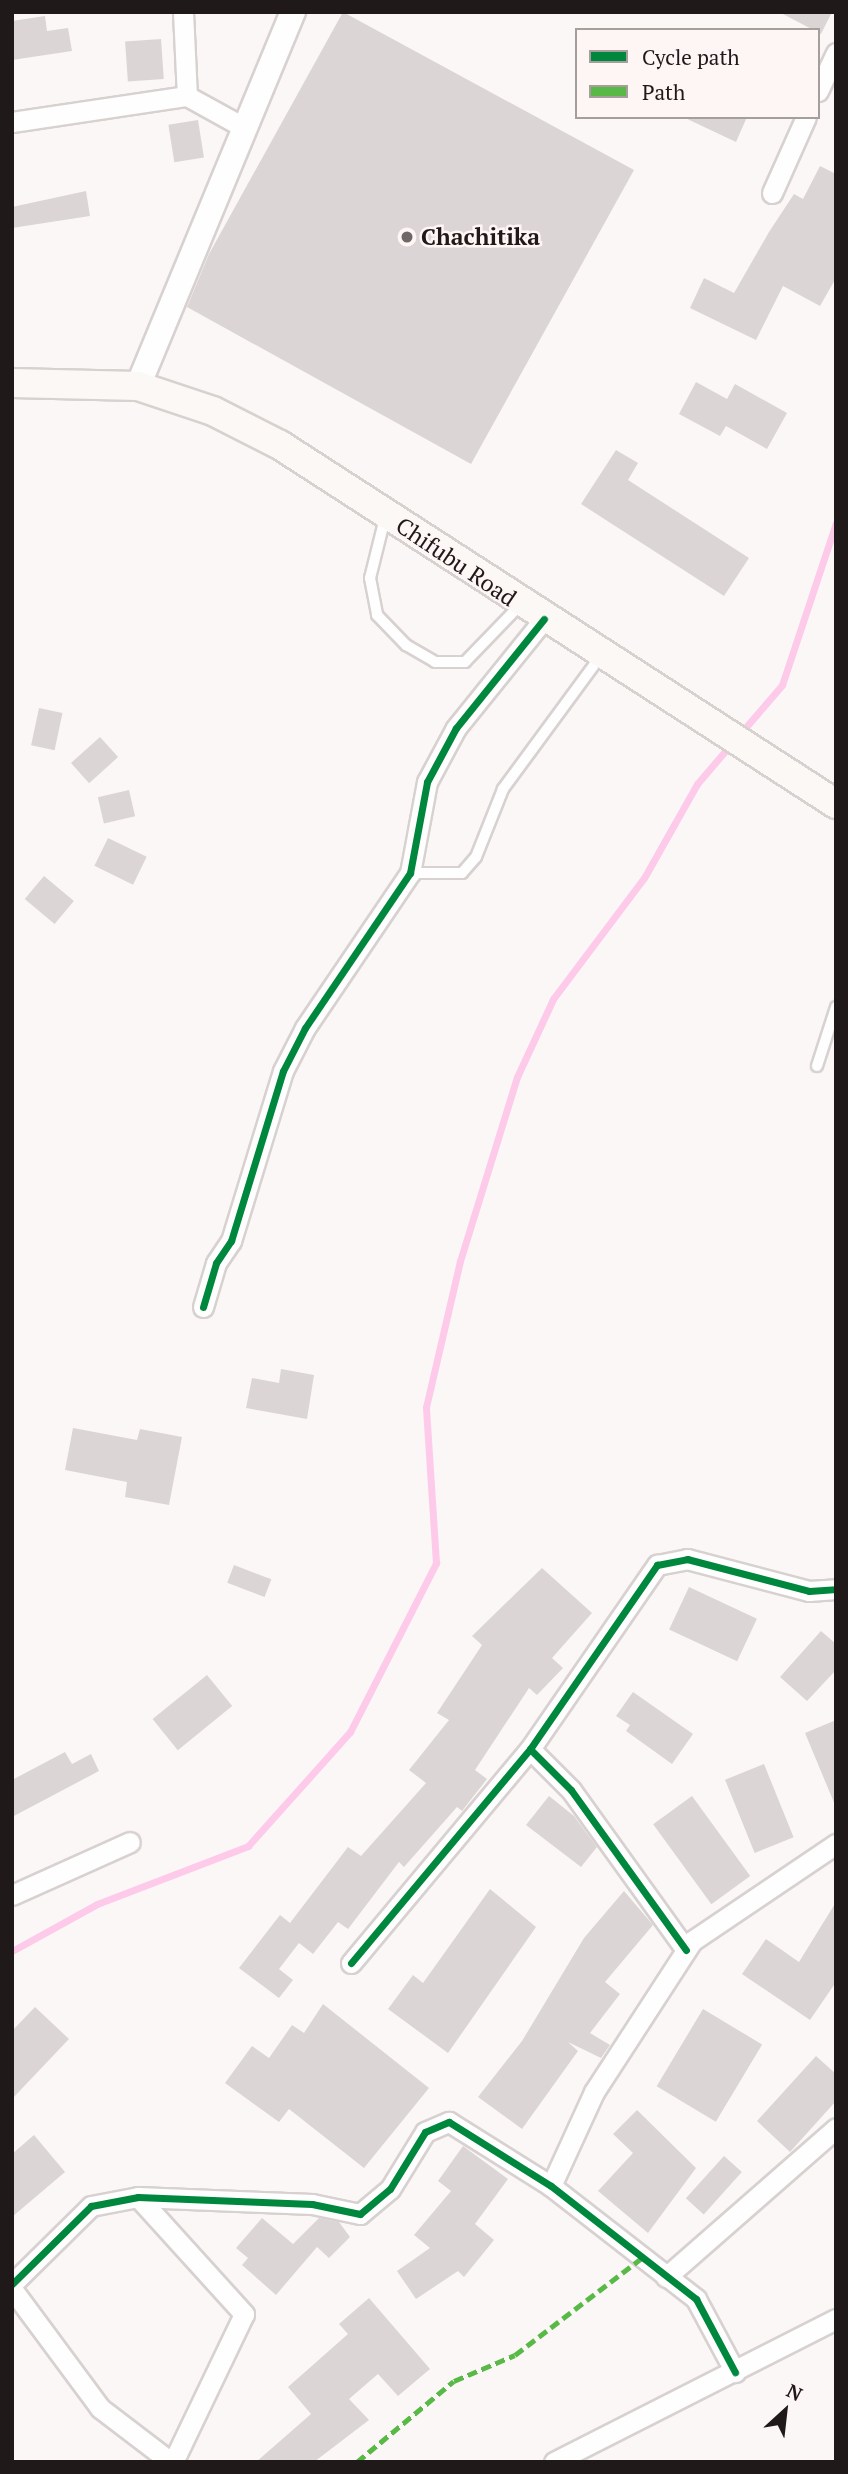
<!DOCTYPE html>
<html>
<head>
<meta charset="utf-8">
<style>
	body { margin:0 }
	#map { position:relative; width:848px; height:2474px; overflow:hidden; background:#fcf7f7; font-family:"PT Serif",serif }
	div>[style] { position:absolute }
	.stream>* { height:7px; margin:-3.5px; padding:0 3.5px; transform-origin:3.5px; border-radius:3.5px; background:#fdcaea }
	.building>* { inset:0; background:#dbd5d6; transform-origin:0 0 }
	.roads { filter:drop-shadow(2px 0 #d7d1d0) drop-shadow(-2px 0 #d7d1d0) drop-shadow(0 2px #d7d1d0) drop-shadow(0 -2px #d7d1d0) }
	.service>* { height:10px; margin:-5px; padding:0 5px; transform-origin:5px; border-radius:5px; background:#fffefe }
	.minor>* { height:19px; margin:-9.5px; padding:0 9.5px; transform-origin:9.5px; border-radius:9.5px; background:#fffefe }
	.tertiary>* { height:24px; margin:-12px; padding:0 12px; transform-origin:12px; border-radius:12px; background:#fffefe }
	.secondary>* { height:28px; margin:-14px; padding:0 14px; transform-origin:14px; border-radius:14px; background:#fbf8f6 }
	.quiet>* { height:5px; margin-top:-2.5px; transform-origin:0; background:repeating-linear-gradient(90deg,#58b947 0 10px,transparent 0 15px) }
	.cycleway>* { height:7px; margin:-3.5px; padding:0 3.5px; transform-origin:3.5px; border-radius:3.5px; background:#00873e }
	.dots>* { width:19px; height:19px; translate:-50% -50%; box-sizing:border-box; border:4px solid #fef6f5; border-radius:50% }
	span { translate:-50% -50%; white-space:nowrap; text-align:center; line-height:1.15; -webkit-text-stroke:5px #fef6f5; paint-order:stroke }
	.poi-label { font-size:23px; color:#201919; font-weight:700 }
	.left { translate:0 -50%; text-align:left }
	.street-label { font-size:23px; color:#201919 }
	.frame { position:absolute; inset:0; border:14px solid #201919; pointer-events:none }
	.legend { position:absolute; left:575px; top:28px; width:245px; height:91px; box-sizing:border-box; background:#fef6f5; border:2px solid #a59e9d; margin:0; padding:9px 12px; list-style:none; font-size:21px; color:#201919 }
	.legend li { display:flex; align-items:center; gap:14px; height:35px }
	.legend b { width:35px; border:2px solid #a59e9d }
	.north { position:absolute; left:750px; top:2376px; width:70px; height:70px; -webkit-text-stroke:5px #fef6f5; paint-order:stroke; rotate:27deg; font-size:19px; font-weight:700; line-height:28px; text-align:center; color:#201919 }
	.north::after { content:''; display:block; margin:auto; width:24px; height:32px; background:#201919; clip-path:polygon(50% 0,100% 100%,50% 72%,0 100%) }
</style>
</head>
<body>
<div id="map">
	<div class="stream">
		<div style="left:739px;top:735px;width:66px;rotate:-49.3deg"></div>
		<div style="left:782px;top:685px;width:171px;rotate:-71.6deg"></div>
		<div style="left:12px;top:1951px;width:97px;rotate:-28.9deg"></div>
		<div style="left:97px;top:1904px;width:162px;rotate:-21deg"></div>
		<div style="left:248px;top:1846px;width:153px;rotate:-48.2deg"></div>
		<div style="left:350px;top:1732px;width:190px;rotate:-63deg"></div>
		<div style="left:436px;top:1563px;width:156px;rotate:-93.7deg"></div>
		<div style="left:426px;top:1407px;width:150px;rotate:-76.9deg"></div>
		<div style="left:460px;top:1261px;width:193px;rotate:-72.8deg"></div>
		<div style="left:517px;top:1077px;width:86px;rotate:-65.2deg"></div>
		<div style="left:553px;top:999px;width:151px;rotate:-53.1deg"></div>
		<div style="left:644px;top:878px;width:108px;rotate:-60.6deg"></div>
		<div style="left:697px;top:784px;width:52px;rotate:-49.6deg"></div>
	</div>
	<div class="building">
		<div style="clip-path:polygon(343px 12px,634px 170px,471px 464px,187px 307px,209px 254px)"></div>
		<div style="clip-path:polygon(779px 12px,832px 12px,821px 34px)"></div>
		<div style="clip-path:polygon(45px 16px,47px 31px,68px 28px,72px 51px,12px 60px,12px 21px)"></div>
		<div style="left:161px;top:39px;width:40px;height:36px;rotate:86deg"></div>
		<div style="clip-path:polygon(683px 117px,747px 117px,736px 142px)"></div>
		<div style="left:198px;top:120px;width:38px;height:30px;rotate:81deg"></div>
		<div style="clip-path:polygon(820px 166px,836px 174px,836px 278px,820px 306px,783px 286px,756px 340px,690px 308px,704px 278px,734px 293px,769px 232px,794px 194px,803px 199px)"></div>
		<div style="clip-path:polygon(86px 191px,90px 216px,12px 228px,12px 207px)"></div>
		<div style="clip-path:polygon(696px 382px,727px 399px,735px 384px,787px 413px,767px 449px,726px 426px,720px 436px,679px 414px)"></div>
		<div style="clip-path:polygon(616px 450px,638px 463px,628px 480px,749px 558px,724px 596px,581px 504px)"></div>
		<div style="left:39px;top:708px;width:24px;height:38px;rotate:12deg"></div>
		<div style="left:100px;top:737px;width:27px;height:39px;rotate:48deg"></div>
		<div style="left:129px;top:790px;width:27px;height:32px;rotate:77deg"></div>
		<div style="left:108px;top:838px;width:43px;height:31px;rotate:26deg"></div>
		<div style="left:44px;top:876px;width:39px;height:30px;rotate:40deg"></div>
		<div style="clip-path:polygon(281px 1369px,314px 1375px,307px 1419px,246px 1408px,252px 1378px,279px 1383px)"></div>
		<div style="clip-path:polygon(73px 1428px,137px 1440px,140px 1429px,182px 1437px,169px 1505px,125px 1497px,127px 1482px,65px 1470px)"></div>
		<div style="left:234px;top:1565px;width:40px;height:19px;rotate:21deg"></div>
		<div style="clip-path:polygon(542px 1568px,592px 1613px,552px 1658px,563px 1668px,537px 1695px,529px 1688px,475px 1770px,487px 1779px,462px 1811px,457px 1807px,404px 1867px,399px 1862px,348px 1929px,338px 1922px,313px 1954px,299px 1943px,279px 1969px,293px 1980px,279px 1998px,239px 1968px,280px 1915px,290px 1923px,348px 1847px,361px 1856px,426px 1783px,409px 1770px,449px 1720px,437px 1713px,482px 1645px,472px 1636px)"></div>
		<div style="left:689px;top:1587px;width:75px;height:47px;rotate:25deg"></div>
		<div style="clip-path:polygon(821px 1631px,836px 1644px,836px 1670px,807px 1701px,780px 1677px)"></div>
		<div style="left:207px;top:1675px;width:40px;height:70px;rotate:51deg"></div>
		<div style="clip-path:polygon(633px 1692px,693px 1734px,672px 1764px,626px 1731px,630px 1725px,616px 1716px)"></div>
		<div style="clip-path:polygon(836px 1720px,836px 1805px,835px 1805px,805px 1733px)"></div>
		<div style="clip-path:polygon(65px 1752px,72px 1764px,91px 1754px,99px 1771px,12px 1817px,12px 1780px)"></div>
		<div style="left:764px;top:1764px;width:79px;height:42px;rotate:68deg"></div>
		<div style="clip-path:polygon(549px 1796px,574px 1816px,597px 1847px,581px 1867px,526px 1825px)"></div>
		<div style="left:692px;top:1796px;width:99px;height:48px;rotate:54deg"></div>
		<div style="clip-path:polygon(490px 1889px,536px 1927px,448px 2053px,388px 2009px,413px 1975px,423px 1983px)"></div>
		<div style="clip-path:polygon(624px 1891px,653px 1925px,605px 1982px,620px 1994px,590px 2033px,610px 2045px,601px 2058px,568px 2042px,578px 2051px,522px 2129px,478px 2097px,522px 2041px,584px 1938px)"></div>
		<div style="clip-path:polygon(836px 1902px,836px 1982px,810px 2020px,742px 1974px,766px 1939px,799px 1962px)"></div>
		<div style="clip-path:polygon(323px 2004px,429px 2088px,364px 2168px,289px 2109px,279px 2122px,225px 2083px,252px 2046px,269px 2058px,292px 2025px,304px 2033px)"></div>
		<div style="clip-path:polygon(35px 2007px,69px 2039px,12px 2099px,12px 2031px)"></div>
		<div style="left:703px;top:2009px;width:69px;height:90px;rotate:31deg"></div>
		<div style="clip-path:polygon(816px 2056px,836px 2074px,836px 2101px,790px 2152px,757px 2121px)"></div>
		<div style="clip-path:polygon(637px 2110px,696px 2168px,648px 2233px,598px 2191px,633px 2153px,613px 2134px)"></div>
		<div style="clip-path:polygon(34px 2135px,65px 2172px,12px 2217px,12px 2154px)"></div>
		<div style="clip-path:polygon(463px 2146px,508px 2179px,475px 2224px,494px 2240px,464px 2277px,458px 2271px,416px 2299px,397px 2271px,430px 2248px,414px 2235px,451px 2191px,438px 2181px)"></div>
		<div style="left:724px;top:2156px;width:24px;height:57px;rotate:42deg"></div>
		<div style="clip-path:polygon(262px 2218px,293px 2244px,319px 2218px,339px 2222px,350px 2237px,329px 2258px,317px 2247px,276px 2295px,242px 2265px,248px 2258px,236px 2248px)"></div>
		<div style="clip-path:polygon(369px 2298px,430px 2369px,398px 2396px,378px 2374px,349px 2399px,369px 2420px,314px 2462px,256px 2462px,311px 2414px,288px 2387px,348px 2334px,339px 2324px)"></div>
	</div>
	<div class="roads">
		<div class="service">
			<div style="left:385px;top:518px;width:62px;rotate:104deg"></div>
			<div style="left:370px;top:578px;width:38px;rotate:79deg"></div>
			<div style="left:377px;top:615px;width:42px;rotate:46deg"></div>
			<div style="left:406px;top:645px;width:34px;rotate:30deg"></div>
			<div style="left:435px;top:662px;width:30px"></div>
			<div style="left:465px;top:662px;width:78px;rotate:-46deg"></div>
			<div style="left:410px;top:873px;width:52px"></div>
			<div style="left:462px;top:873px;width:21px;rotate:-49deg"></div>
			<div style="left:476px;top:857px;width:73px;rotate:-68.3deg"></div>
			<div style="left:503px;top:789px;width:167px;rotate:-53.7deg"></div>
			<div style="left:817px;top:1066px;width:62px;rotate:-72.1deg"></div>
		</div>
		<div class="minor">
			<div style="left:183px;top:12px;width:84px;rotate:87.3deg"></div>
			<div style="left:818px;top:91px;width:42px;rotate:-64.7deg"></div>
			<div style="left:12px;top:122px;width:177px;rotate:-8.5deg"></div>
			<div style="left:187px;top:96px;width:66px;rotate:28.9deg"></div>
			<div style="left:772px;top:193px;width:83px;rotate:-65.9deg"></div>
			<div style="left:203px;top:1307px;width:46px;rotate:-73.5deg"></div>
			<div style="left:216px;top:1263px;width:27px;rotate:-56deg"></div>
			<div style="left:231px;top:1241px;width:178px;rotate:-73deg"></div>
			<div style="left:283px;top:1071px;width:48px;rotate:-62.9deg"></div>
			<div style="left:305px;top:1028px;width:187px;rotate:-55.9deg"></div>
			<div style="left:410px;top:873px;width:93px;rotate:-79.4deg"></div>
			<div style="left:427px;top:782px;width:61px;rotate:-61.8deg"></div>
			<div style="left:456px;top:728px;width:140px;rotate:-51.1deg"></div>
			<div style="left:530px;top:1749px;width:224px;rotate:-55.4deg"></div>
			<div style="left:657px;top:1565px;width:31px;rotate:-11deg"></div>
			<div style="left:687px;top:1559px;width:126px;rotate:14.7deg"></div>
			<div style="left:809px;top:1591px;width:27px;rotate:-4deg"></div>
			<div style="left:12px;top:1895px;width:129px;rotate:-24.2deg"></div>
			<div style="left:351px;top:1963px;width:279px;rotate:-50.1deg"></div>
			<div style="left:530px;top:1749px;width:58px;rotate:45deg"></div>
			<div style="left:571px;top:1790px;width:197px;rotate:54.3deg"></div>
			<div style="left:551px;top:2186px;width:103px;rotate:-65.4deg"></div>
			<div style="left:594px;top:2092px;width:180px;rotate:-57deg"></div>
			<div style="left:692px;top:1941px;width:174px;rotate:-34deg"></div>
			<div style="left:138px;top:2197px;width:158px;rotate:47.8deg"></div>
			<div style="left:244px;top:2314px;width:164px;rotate:115.6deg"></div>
			<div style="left:666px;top:2277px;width:226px;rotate:-41.2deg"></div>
			<div style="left:12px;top:2284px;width:111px;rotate:-44.6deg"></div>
			<div style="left:91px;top:2206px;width:48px;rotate:-10.8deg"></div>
			<div style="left:138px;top:2197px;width:174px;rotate:2.3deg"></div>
			<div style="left:312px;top:2204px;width:49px;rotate:11.8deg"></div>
			<div style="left:360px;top:2214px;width:39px;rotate:-40deg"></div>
			<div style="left:390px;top:2189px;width:67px;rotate:-58.4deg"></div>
			<div style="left:425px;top:2132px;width:26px;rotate:-23deg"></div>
			<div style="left:449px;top:2122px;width:120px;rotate:32.1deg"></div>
			<div style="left:551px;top:2186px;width:184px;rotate:37.9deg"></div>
			<div style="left:696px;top:2299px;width:83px;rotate:61.9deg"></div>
			<div style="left:12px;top:2289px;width:148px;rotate:53.5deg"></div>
			<div style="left:100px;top:2408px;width:89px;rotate:37.3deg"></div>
			<div style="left:554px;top:2462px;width:316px;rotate:-26.9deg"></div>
		</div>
		<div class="tertiary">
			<div style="left:138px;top:386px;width:405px;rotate:-67.5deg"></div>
		</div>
		<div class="secondary">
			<div style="left:12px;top:383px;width:126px;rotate:1.4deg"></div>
			<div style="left:138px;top:386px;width:79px;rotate:18.4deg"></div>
			<div style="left:213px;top:411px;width:75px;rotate:26.9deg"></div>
			<div style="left:280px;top:445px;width:662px;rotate:32.85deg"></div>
		</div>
	</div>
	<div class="quiet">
		<div style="left:357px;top:2462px;width:126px;rotate:-39.9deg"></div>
		<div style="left:454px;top:2381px;width:66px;rotate:-23.1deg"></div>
		<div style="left:515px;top:2355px;width:160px;rotate:-37.4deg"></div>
	</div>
	<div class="cycleway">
		<div style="left:203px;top:1307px;width:46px;rotate:-73.5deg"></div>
		<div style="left:216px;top:1263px;width:27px;rotate:-56deg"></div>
		<div style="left:231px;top:1241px;width:178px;rotate:-73deg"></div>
		<div style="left:283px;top:1071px;width:48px;rotate:-62.9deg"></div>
		<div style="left:305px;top:1028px;width:187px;rotate:-55.9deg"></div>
		<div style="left:410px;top:873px;width:93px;rotate:-79.4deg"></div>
		<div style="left:427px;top:782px;width:61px;rotate:-61.8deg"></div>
		<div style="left:456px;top:728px;width:140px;rotate:-51.1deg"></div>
		<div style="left:530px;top:1749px;width:224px;rotate:-55.4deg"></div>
		<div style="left:657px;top:1565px;width:31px;rotate:-11deg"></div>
		<div style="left:687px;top:1559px;width:126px;rotate:14.7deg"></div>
		<div style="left:809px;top:1591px;width:27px;rotate:-4deg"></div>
		<div style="left:351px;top:1963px;width:279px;rotate:-50.1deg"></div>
		<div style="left:530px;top:1749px;width:58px;rotate:45deg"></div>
		<div style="left:571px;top:1790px;width:197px;rotate:54.3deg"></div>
		<div style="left:12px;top:2284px;width:111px;rotate:-44.6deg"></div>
		<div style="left:91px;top:2206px;width:48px;rotate:-10.8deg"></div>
		<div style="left:138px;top:2197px;width:174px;rotate:2.3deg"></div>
		<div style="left:312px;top:2204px;width:49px;rotate:11.8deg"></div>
		<div style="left:360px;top:2214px;width:39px;rotate:-40deg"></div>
		<div style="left:390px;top:2189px;width:67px;rotate:-58.4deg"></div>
		<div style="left:425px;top:2132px;width:26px;rotate:-23deg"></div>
		<div style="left:449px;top:2122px;width:120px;rotate:32.1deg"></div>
		<div style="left:551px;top:2186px;width:184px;rotate:37.9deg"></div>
		<div style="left:696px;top:2299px;width:83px;rotate:61.9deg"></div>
	</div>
	<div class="dots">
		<div style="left:407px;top:237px;background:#6d6767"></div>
	</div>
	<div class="poi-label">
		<span class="left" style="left:421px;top:237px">Chachitika</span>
	</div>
	<div class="street-label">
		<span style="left:456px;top:562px;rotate:34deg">Chifubu Road</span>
	</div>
	<div class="frame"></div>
	<ul class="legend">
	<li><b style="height:9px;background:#00873e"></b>Cycle path</li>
	<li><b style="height:9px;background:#58b947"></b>Path</li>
	</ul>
	<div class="north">N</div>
</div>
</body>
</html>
